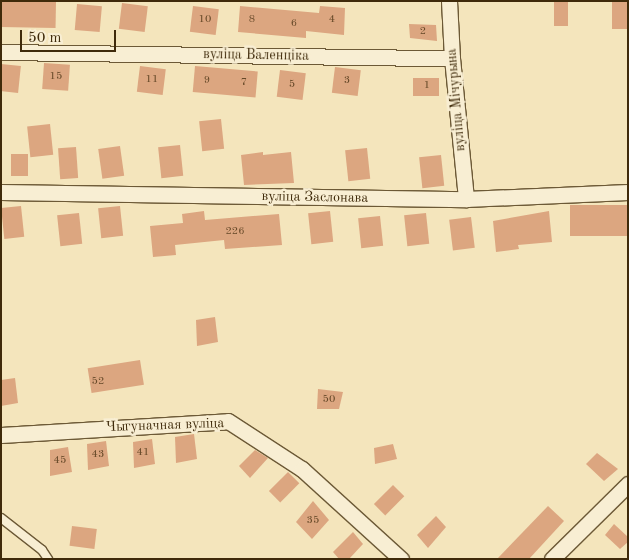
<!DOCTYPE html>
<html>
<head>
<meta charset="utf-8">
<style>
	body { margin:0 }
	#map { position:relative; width:629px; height:560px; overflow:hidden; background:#f4e5bc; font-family:"Old Standard TT",serif }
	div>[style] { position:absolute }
	.building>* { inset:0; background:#dca680; transform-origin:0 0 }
	.roads { filter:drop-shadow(1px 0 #6c5936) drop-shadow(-1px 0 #6c5936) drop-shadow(0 1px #6c5936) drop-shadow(0 -1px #6c5936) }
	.lane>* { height:8px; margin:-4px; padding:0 4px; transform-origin:4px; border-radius:4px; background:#f8eed3 }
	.street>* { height:15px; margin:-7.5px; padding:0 7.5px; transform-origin:7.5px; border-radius:7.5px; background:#f8eed3 }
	span { translate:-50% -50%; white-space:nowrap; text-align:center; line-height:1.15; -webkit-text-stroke:5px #f8eed3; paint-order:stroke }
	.number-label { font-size:11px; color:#664928 }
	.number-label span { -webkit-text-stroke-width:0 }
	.street-label { font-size:14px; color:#3f2a0a }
	.frame { position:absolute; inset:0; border:2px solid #3f2a0a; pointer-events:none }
	.scale { position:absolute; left:20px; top:30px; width:96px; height:22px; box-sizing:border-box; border:2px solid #3f2a0a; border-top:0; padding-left:6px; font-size:15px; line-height:18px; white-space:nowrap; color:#3f2a0a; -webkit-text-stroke:4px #f8eed3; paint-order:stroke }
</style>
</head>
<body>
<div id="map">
	<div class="building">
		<div style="left:1px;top:1px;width:55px;height:26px;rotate:1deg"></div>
		<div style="left:554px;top:1px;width:14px;height:25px"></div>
		<div style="left:612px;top:1px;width:15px;height:28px"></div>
		<div style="left:122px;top:3px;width:26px;height:26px;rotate:7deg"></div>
		<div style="left:77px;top:4px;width:25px;height:26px;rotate:5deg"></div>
		<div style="left:193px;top:6px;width:26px;height:26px;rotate:7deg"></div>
		<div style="clip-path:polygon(240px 6px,319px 13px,320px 6px,345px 8px,344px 35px,306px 31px,306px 38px,238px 32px)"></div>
		<div style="clip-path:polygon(409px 24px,436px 25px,437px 41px,410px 38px)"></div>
		<div style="left:44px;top:63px;width:26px;height:26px;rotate:4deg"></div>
		<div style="left:1px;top:64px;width:20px;height:27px;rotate:6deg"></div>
		<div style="left:140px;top:66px;width:26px;height:26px;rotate:7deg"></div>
		<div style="left:195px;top:66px;width:63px;height:26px;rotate:5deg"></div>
		<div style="left:335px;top:67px;width:26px;height:26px;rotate:7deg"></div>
		<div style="left:280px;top:70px;width:26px;height:27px;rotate:7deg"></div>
		<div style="left:413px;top:78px;width:26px;height:18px"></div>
		<div style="left:221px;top:119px;width:30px;height:22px;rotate:84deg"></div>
		<div style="left:50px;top:124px;width:31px;height:23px;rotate:84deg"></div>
		<div style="left:180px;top:145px;width:31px;height:22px;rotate:84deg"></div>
		<div style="left:120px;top:146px;width:30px;height:22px;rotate:82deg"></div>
		<div style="left:76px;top:147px;width:31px;height:18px;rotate:86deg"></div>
		<div style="left:367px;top:148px;width:31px;height:22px;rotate:84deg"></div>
		<div style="clip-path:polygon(263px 152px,263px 155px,291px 152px,294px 183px,244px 185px,241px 155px)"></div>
		<div style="left:28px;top:154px;width:22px;height:17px;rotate:90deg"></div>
		<div style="left:441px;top:155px;width:31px;height:22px;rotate:84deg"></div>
		<div style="left:628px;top:205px;width:31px;height:58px;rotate:90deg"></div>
		<div style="left:21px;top:206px;width:31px;height:20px;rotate:84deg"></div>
		<div style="left:120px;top:206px;width:30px;height:22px;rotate:84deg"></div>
		<div style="clip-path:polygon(204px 211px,205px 220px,279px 214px,282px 245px,225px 249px,224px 240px,175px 245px,176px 255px,153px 257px,150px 226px,183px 223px,182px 214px)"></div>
		<div style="left:330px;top:211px;width:31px;height:22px;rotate:84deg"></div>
		<div style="clip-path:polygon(549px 211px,552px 242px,518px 245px,519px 249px,496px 252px,493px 221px)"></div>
		<div style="left:79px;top:213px;width:31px;height:22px;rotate:84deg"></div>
		<div style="left:426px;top:213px;width:31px;height:22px;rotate:84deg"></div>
		<div style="left:380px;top:216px;width:30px;height:22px;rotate:84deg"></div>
		<div style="left:471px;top:217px;width:31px;height:22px;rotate:83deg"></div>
		<div style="clip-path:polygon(215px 317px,218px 342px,197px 346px,196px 320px)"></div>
		<div style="left:140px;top:360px;width:25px;height:53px;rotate:81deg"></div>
		<div style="clip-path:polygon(15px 378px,18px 403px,1px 406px,1px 380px)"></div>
		<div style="clip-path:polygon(318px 389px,343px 392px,339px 409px,317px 409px)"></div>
		<div style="clip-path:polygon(194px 434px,197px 459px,176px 463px,175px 437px)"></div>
		<div style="clip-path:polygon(152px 439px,155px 464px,134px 468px,133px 442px)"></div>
		<div style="clip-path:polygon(106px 441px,109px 466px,88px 470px,87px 444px)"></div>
		<div style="clip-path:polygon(393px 444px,397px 459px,375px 464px,374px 448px)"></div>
		<div style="clip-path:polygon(68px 447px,72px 472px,50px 476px,50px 450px)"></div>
		<div style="clip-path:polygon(255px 450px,268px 458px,250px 478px,239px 466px)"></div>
		<div style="clip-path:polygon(597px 453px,618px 469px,604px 481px,586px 464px)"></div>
		<div style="left:288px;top:472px;width:16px;height:27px;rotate:45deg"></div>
		<div style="left:393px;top:485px;width:16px;height:27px;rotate:45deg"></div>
		<div style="clip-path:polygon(313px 501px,329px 520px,312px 539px,296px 522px)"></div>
		<div style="clip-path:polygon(548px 506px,564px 521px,529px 559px,497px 559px)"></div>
		<div style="clip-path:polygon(436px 516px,446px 527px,428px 548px,417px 535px)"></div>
		<div style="clip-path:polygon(614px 524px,628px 537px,628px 542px,620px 549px,605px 535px)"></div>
		<div style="left:72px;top:526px;width:25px;height:20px;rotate:7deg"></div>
		<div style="clip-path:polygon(353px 532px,363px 544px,349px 559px,339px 559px,333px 552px)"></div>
	</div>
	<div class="roads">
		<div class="lane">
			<div style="left:1px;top:518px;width:52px;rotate:38deg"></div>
			<div style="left:42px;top:550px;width:11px;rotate:56deg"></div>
		</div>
		<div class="street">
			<div style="left:449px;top:1px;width:57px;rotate:87deg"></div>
			<div style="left:452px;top:58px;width:142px;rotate:84.3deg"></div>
			<div style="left:1px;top:52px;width:451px;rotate:0.8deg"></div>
			<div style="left:1px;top:192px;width:465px;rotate:0.9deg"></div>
			<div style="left:466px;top:199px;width:162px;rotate:-2.5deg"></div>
			<div style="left:1px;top:435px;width:227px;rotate:-3.5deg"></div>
			<div style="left:228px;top:421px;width:88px;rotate:33deg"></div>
			<div style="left:302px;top:469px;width:134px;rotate:42.3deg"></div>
			<div style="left:552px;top:559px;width:107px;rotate:-44.6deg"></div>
		</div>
	</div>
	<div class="number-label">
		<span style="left:205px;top:20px">10</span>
		<span style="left:252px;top:20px">8</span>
		<span style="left:332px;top:20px">4</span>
		<span style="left:294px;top:24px">6</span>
		<span style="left:423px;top:32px">2</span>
		<span style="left:56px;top:77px">15</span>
		<span style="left:152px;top:80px">11</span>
		<span style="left:207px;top:81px">9</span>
		<span style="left:347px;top:81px">3</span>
		<span style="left:244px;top:83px">7</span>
		<span style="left:292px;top:85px">5</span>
		<span style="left:427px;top:86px">1</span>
		<span style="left:235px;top:232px">226</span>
		<span style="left:98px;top:382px">52</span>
		<span style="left:329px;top:400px">50</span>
		<span style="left:143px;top:453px">41</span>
		<span style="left:98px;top:455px">43</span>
		<span style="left:60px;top:461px">45</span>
		<span style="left:313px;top:521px">35</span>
	</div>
	<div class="street-label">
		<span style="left:256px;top:55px;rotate:1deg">вуліца Валенціка</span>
		<span style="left:456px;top:100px;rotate:-95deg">вуліца Мічурына</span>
		<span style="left:315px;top:197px;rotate:1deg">вуліца Заслонава</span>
		<span style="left:165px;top:425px;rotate:-2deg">Чыгуначная вуліца</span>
	</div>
	<div class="frame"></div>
	<div class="scale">50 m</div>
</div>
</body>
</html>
